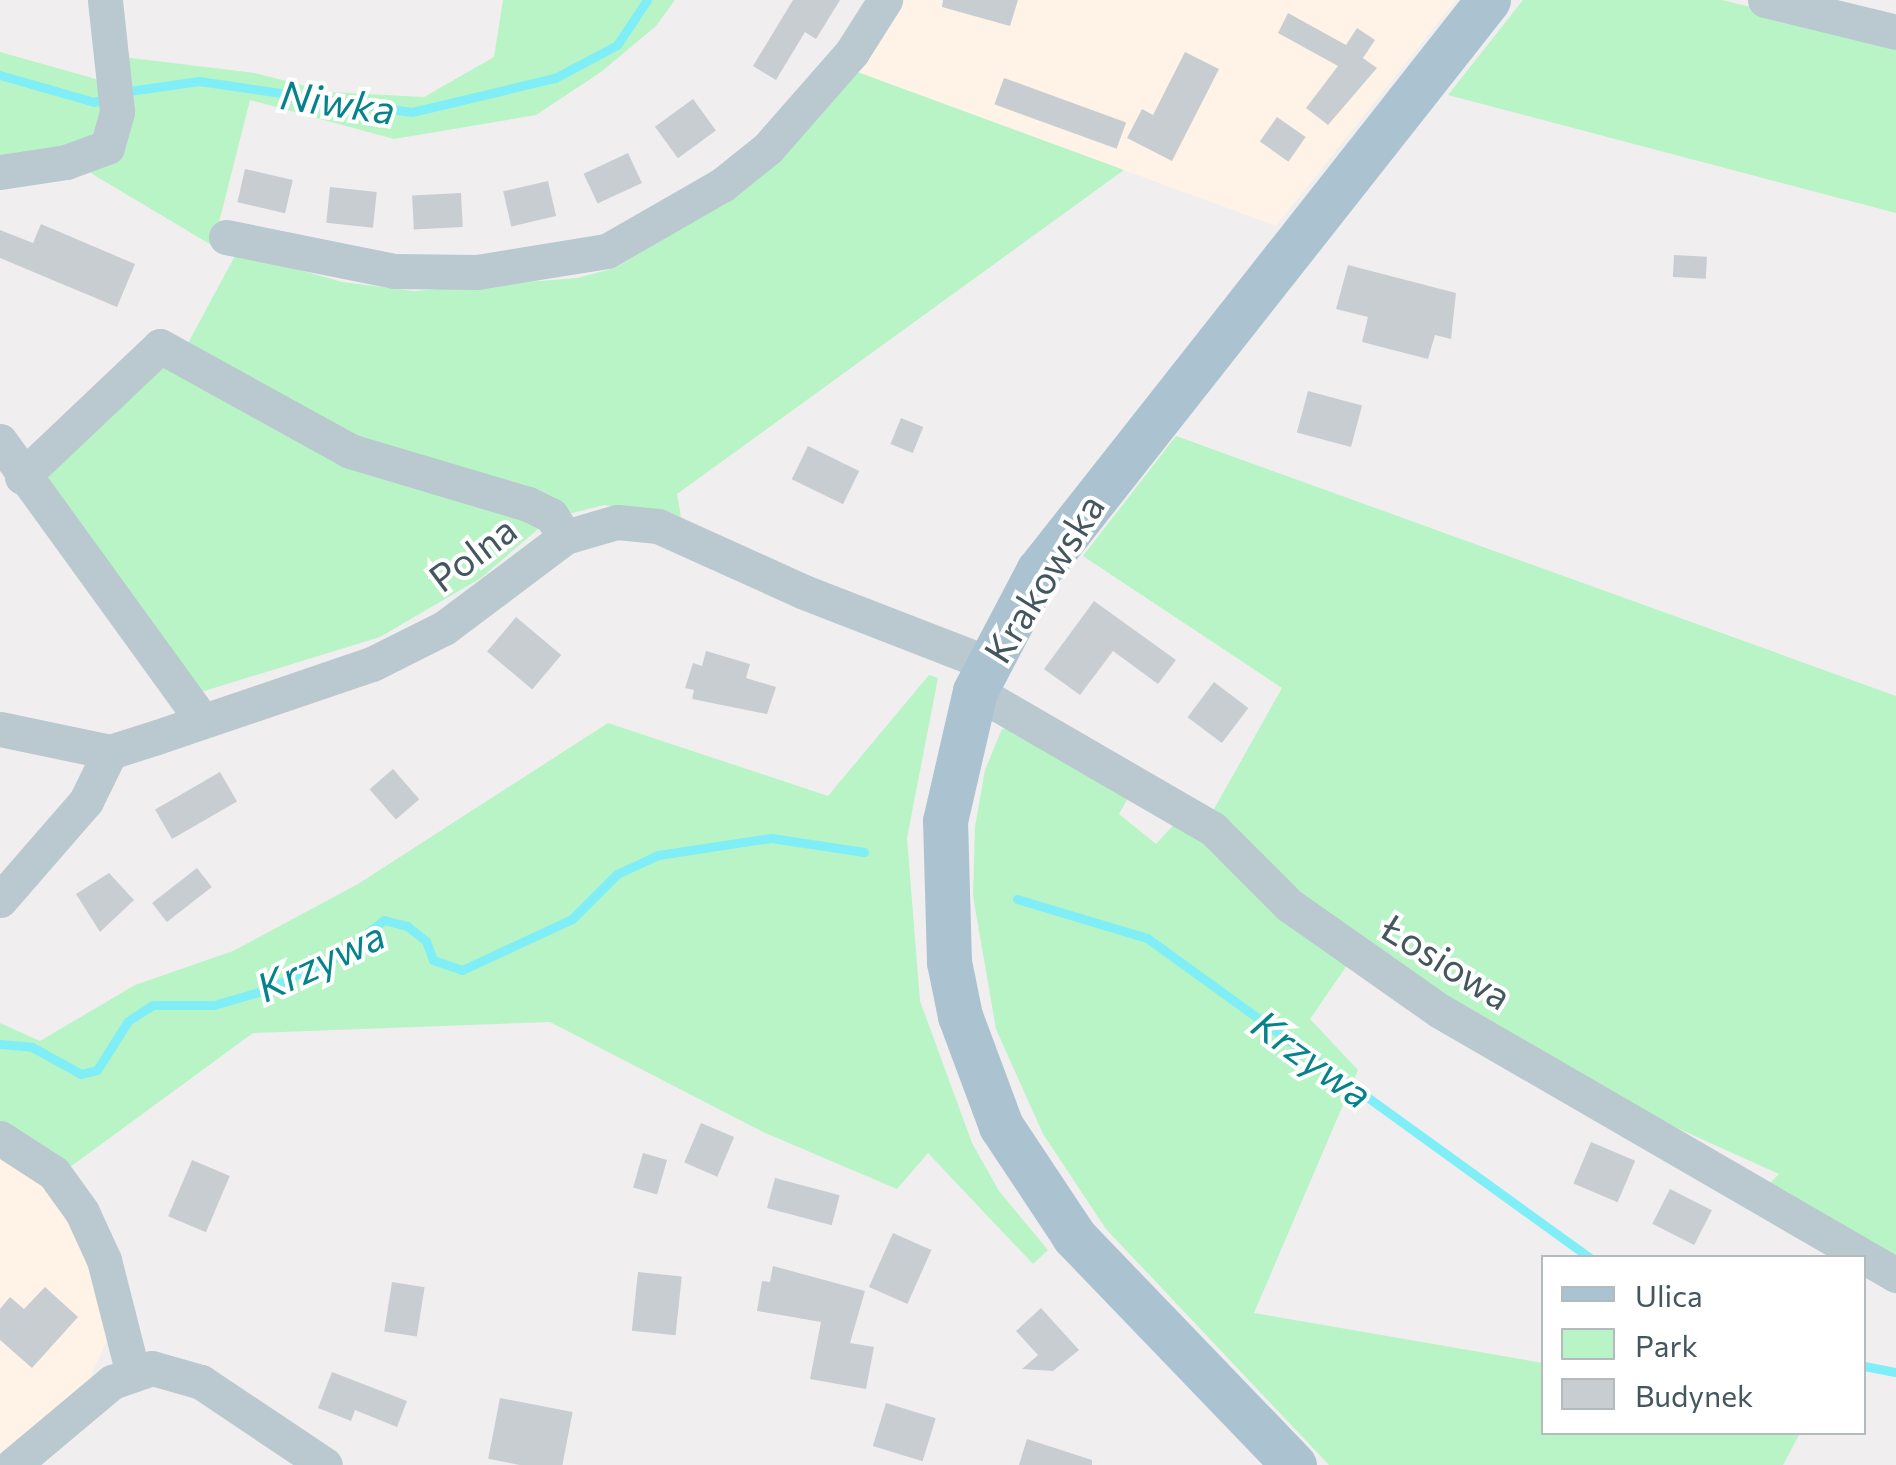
<!DOCTYPE html>
<html>
<head>
<meta charset="utf-8">
<style>
	body { margin:0 }
	#map { position:relative; width:1896px; height:1465px; overflow:hidden; background:#f1eeef; font-family:Commissioner,sans-serif }
	div>[style] { position:absolute }
	.commercial>* { inset:0; background:#fef3e6 }
	.green>* { inset:0; background:#b8f4c6 }
	.stream>* { height:9px; margin:-4.5px; padding:0 4.5px; transform-origin:4.5px; border-radius:4.5px; background:#80eef6 }
	.building>* { inset:0; background:#c8cdd2; transform-origin:0 0 }
	.minor>* { height:35px; margin:-17.5px; padding:0 17.5px; transform-origin:17.5px; border-radius:17.5px; background:#bac9cf }
	.major>* { height:45px; margin:-22.5px; padding:0 22.5px; transform-origin:22.5px; border-radius:22.5px; background:#abc3d1 }
	span { translate:-50% -50%; white-space:nowrap; text-align:center; line-height:1.15; -webkit-text-stroke:8px #fff; paint-order:stroke }
	.street-label { font-size:38px; color:#44565e }
	.water-label { font-size:40px; color:#04838d; font-style:italic }
	.legend { position:absolute; left:1541px; top:1255px; width:325px; height:180px; box-sizing:border-box; background:#fff; border:2px solid #b4bbbf; margin:0; padding:12px 18px; list-style:none; font-size:30px; color:#44565e }
	.legend li { display:flex; align-items:center; gap:20px; height:50px }
	.legend b { width:50px; border:2px solid #b4bbbf }
</style>
</head>
<body>
<div id="map">
	<div class="commercial">
		<div style="clip-path:polygon(894px 0,1456px 0,1276px 226px,852px 70px)"></div>
		<div style="clip-path:polygon(0 1152px,37px 1176px,79px 1231px,108px 1338px,86px 1387px,0 1459px)"></div>
	</div>
	<div class="green">
		<div style="clip-path:polygon(503px 0,675px 0,656px 26px,601px 72px,536px 115px,394px 139px,250px 100px,213px 246px,84px 169px,123px 57px,255px 73px,329px 92px,424px 97px,494px 57px)"></div>
		<div style="clip-path:polygon(1523px 0,1722px 0,1896px 42px,1896px 213px,1448px 95px)"></div>
		<div style="clip-path:polygon(0 52px,96px 79px,106px 92px,89px 146px,0 161px)"></div>
		<div style="clip-path:polygon(852px 70px,1124px 170px,677px 494px,681px 517px,604px 505px,561px 516px,354px 444px,186px 347px,237px 252px,342px 282px,414px 291px,577px 278px,615px 268px,715px 208px)"></div>
		<div style="clip-path:polygon(171px 359px,544px 524px,481px 578px,380px 637px,201px 692px,34px 479px)"></div>
		<div style="clip-path:polygon(1176px 436px,1896px 696px,1896px 1266px,1766px 1187px,1779px 1174px,1635px 1109px,1442px 1005px,1209px 818px,1282px 688px,1083px 556px)"></div>
		<div style="clip-path:polygon(929px 675px,938px 678px,907px 838px,920px 1001px,972px 1143px,999px 1191px,1048px 1250px,1033px 1264px,928px 1153px,897px 1189px,763px 1132px,550px 1022px,253px 1033px,66px 1170px,0 1128px,0 1023px,40px 1041px,135px 985px,233px 951px,358px 884px,608px 723px,828px 796px)"></div>
		<div style="clip-path:polygon(1002px 729px,1018px 729px,1129px 796px,1119px 814px,1156px 844px,1179px 819px,1350px 961px,1310px 1019px,1358px 1070px,1254px 1313px,1543px 1363px,1544px 1432px,1800px 1433px,1783px 1465px,1329px 1465px,1106px 1229px,1043px 1134px,996px 1029px,973px 896px,975px 827px,985px 770px)"></div>
	</div>
	<div class="stream">
		<div style="left:0;top:75px;width:98px;rotate:16deg"></div>
		<div style="left:94px;top:102px;width:15px;rotate:-20deg"></div>
		<div style="left:122px;top:92px;width:78px;rotate:-8.1deg"></div>
		<div style="left:199px;top:81px;width:215px;rotate:8.3deg"></div>
		<div style="left:412px;top:112px;width:147px;rotate:-13.4deg"></div>
		<div style="left:555px;top:78px;width:70px;rotate:-28deg"></div>
		<div style="left:617px;top:45px;width:54px;rotate:-56.3deg"></div>
		<div style="left:1017px;top:899px;width:136px;rotate:16.7deg"></div>
		<div style="left:1147px;top:938px;width:546px;rotate:35.84deg"></div>
		<div style="left:0;top:1044px;width:32px;rotate:5deg"></div>
		<div style="left:32px;top:1047px;width:56px;rotate:28.9deg"></div>
		<div style="left:81px;top:1074px;width:16px;rotate:-14deg"></div>
		<div style="left:97px;top:1070px;width:58px;rotate:-57.7deg"></div>
		<div style="left:128px;top:1021px;width:30px;rotate:-33deg"></div>
		<div style="left:153px;top:1005px;width:61px"></div>
		<div style="left:214px;top:1005px;width:50px;rotate:-16.3deg"></div>
		<div style="left:262px;top:991px;width:78px;rotate:-24.3deg"></div>
		<div style="left:333px;top:959px;width:64px;rotate:-37.4deg"></div>
		<div style="left:384px;top:920px;width:24px;rotate:15deg"></div>
		<div style="left:407px;top:926px;width:24px;rotate:38deg"></div>
		<div style="left:426px;top:941px;width:20px;rotate:70deg"></div>
		<div style="left:433px;top:960px;width:31px;rotate:19deg"></div>
		<div style="left:462px;top:970px;width:121px;rotate:-24.9deg"></div>
		<div style="left:572px;top:919px;width:64px;rotate:-45deg"></div>
		<div style="left:617px;top:874px;width:45px;rotate:-24.9deg"></div>
		<div style="left:658px;top:855px;width:114px;rotate:-8.6deg"></div>
		<div style="left:771px;top:838px;width:94px;rotate:8.6deg"></div>
		<div style="left:1864px;top:1366px;width:33px;rotate:11deg"></div>
	</div>
	<div class="building">
		<div style="clip-path:polygon(793px 0,840px 0,816px 39px,805px 32px,776px 80px,753px 66px)"></div>
		<div style="clip-path:polygon(943px 0,1018px 0,1010px 26px,942px 7px)"></div>
		<div style="clip-path:polygon(1288px 13px,1346px 45px,1357px 28px,1375px 40px,1363px 58px,1377px 68px,1328px 125px,1306px 108px,1338px 66px,1278px 33px)"></div>
		<div style="clip-path:polygon(1185px 52px,1219px 69px,1172px 161px,1127px 138px,1142px 109px,1153px 115px)"></div>
		<div style="left:1004px;top:78px;width:130px;height:28px;rotate:20deg"></div>
		<div style="left:693px;top:99px;width:39px;height:47px;rotate:54deg"></div>
		<div style="left:1277px;top:117px;width:35px;height:30px;rotate:35deg"></div>
		<div style="left:628px;top:153px;width:33px;height:49px;rotate:65deg"></div>
		<div style="left:245px;top:169px;width:49px;height:34px;rotate:13deg"></div>
		<div style="left:548px;top:181px;width:36px;height:46px;rotate:77deg"></div>
		<div style="left:330px;top:187px;width:47px;height:36px;rotate:6deg"></div>
		<div style="left:461px;top:193px;width:34px;height:49px;rotate:87deg"></div>
		<div style="clip-path:polygon(41px 224px,135px 264px,117px 307px,0 258px,0 230px,33px 243px)"></div>
		<div style="left:1674px;top:255px;width:33px;height:22px;rotate:3deg"></div>
		<div style="clip-path:polygon(1348px 265px,1456px 293px,1451px 339px,1435px 335px,1428px 359px,1362px 342px,1368px 317px,1336px 309px)"></div>
		<div style="left:1308px;top:391px;width:56px;height:43px;rotate:15deg"></div>
		<div style="left:901px;top:418px;width:24px;height:28px;rotate:22deg"></div>
		<div style="left:808px;top:446px;width:57px;height:37px;rotate:26deg"></div>
		<div style="clip-path:polygon(1094px 601px,1176px 660px,1158px 684px,1113px 651px,1080px 695px,1044px 669px)"></div>
		<div style="left:516px;top:617px;width:59px;height:45px;rotate:40deg"></div>
		<div style="clip-path:polygon(706px 651px,750px 664px,746px 678px,776px 687px,767px 714px,692px 699px,694px 690px,685px 688px,693px 663px,702px 666px)"></div>
		<div style="left:1214px;top:682px;width:43px;height:44px;rotate:37deg"></div>
		<div style="left:393px;top:769px;width:40px;height:31px;rotate:49deg"></div>
		<div style="left:220px;top:772px;width:34px;height:75px;rotate:60deg"></div>
		<div style="left:197px;top:868px;width:24px;height:57px;rotate:52deg"></div>
		<div style="clip-path:polygon(109px 873px,134px 900px,100px 932px,76px 894px)"></div>
		<div style="left:701px;top:1123px;width:36px;height:43px;rotate:23deg"></div>
		<div style="left:1591px;top:1142px;width:48px;height:45px;rotate:23deg"></div>
		<div style="left:643px;top:1153px;width:25px;height:36px;rotate:16deg"></div>
		<div style="left:192px;top:1160px;width:41px;height:61px;rotate:23deg"></div>
		<div style="left:775px;top:1178px;width:67px;height:31px;rotate:15deg"></div>
		<div style="left:1670px;top:1189px;width:47px;height:39px;rotate:27deg"></div>
		<div style="left:893px;top:1233px;width:42px;height:59px;rotate:24deg"></div>
		<div style="clip-path:polygon(773px 1266px,865px 1291px,850px 1343px,874px 1347px,866px 1389px,810px 1379px,821px 1322px,757px 1311px,762px 1281px,770px 1282px)"></div>
		<div style="left:638px;top:1272px;width:44px;height:59px;rotate:6deg"></div>
		<div style="left:392px;top:1282px;width:33px;height:50px;rotate:9deg"></div>
		<div style="clip-path:polygon(45px 1287px,78px 1317px,32px 1368px,0 1340px,0 1309px,10px 1297px,24px 1309px)"></div>
		<div style="clip-path:polygon(1041px 1308px,1079px 1350px,1053px 1371px,1022px 1369px,1038px 1355px,1016px 1331px)"></div>
		<div style="clip-path:polygon(332px 1372px,407px 1401px,397px 1427px,355px 1410px,351px 1421px,318px 1408px)"></div>
		<div style="left:500px;top:1398px;width:74px;height:62px;rotate:11deg"></div>
		<div style="left:886px;top:1403px;width:52px;height:45px;rotate:17deg"></div>
		<div style="clip-path:polygon(1027px 1439px,1092px 1460px,1092px 1465px,1019px 1465px)"></div>
	</div>
	<div class="minor">
		<div style="left:1765px;top:0;width:135px;rotate:13.7deg"></div>
		<div style="left:0;top:172px;width:67px;rotate:-8.6deg"></div>
		<div style="left:66px;top:162px;width:44px;rotate:-20.1deg"></div>
		<div style="left:107px;top:147px;width:37px;rotate:-74deg"></div>
		<div style="left:117px;top:111px;width:112px;rotate:-96.2deg"></div>
		<div style="left:226px;top:237px;width:171px;rotate:11.4deg"></div>
		<div style="left:394px;top:271px;width:83px;rotate:0.7deg"></div>
		<div style="left:477px;top:272px;width:132px;rotate:-9.2deg"></div>
		<div style="left:607px;top:251px;width:133px;rotate:-29.9deg"></div>
		<div style="left:722px;top:185px;width:59px;rotate:-38.8deg"></div>
		<div style="left:768px;top:148px;width:128px;rotate:-48.8deg"></div>
		<div style="left:852px;top:52px;width:62px;rotate:-57.6deg"></div>
		<div style="left:0;top:441px;width:343px;rotate:54.1deg"></div>
		<div style="left:22px;top:477px;width:190px;rotate:-43.5deg"></div>
		<div style="left:160px;top:346px;width:217px;rotate:28.9deg"></div>
		<div style="left:350px;top:451px;width:186px;rotate:16.6deg"></div>
		<div style="left:528px;top:504px;width:25px;rotate:26deg"></div>
		<div style="left:551px;top:515px;width:26px;rotate:58deg"></div>
		<div style="left:975px;top:691px;width:275px;rotate:30.1deg"></div>
		<div style="left:1213px;top:829px;width:107px;rotate:45deg"></div>
		<div style="left:1289px;top:905px;width:184px;rotate:35.1deg"></div>
		<div style="left:1440px;top:1011px;width:527px;rotate:30.07deg"></div>
		<div style="left:0;top:729px;width:112px;rotate:11.8deg"></div>
		<div style="left:110px;top:752px;width:49px;rotate:-17.7deg"></div>
		<div style="left:157px;top:737px;width:227px;rotate:-18.8deg"></div>
		<div style="left:372px;top:664px;width:80px;rotate:-26.6deg"></div>
		<div style="left:444px;top:628px;width:151px;rotate:-36.9deg"></div>
		<div style="left:565px;top:537px;width:54px;rotate:-16.1deg"></div>
		<div style="left:617px;top:522px;width:41px;rotate:5.6deg"></div>
		<div style="left:658px;top:526px;width:160px;rotate:24.3deg"></div>
		<div style="left:804px;top:592px;width:196px;rotate:21.2deg"></div>
		<div style="left:0;top:900px;width:131px;rotate:-49deg"></div>
		<div style="left:86px;top:801px;width:55px;rotate:-63.9deg"></div>
		<div style="left:0;top:1138px;width:64px;rotate:32.9deg"></div>
		<div style="left:54px;top:1173px;width:48px;rotate:54.3deg"></div>
		<div style="left:82px;top:1212px;width:53px;rotate:65.4deg"></div>
		<div style="left:104px;top:1260px;width:114px;rotate:75.7deg"></div>
		<div style="left:13px;top:1465px;width:129px;rotate:-40deg"></div>
		<div style="left:112px;top:1382px;width:42px;rotate:-19.3deg"></div>
		<div style="left:152px;top:1368px;width:51px;rotate:15.9deg"></div>
		<div style="left:201px;top:1382px;width:149px;rotate:33.8deg"></div>
	</div>
	<div class="major">
		<div style="left:1294px;top:1465px;width:318px;rotate:-133.9deg"></div>
		<div style="left:1074px;top:1236px;width:132px;rotate:-123.6deg"></div>
		<div style="left:1001px;top:1126px;width:117px;rotate:-110.4deg"></div>
		<div style="left:960px;top:1016px;width:55px;rotate:-101.5deg"></div>
		<div style="left:949px;top:962px;width:141px;rotate:-91.6deg"></div>
		<div style="left:945px;top:821px;width:133px;rotate:-77deg"></div>
		<div style="left:975px;top:691px;width:136px;rotate:-62.3deg"></div>
		<div style="left:1038px;top:571px;width:727px;rotate:-51.76deg"></div>
	</div>
	<div class="street-label">
		<span style="left:472px;top:553px;rotate:-37deg">Polna</span>
		<span style="left:1043px;top:578px;rotate:-58deg">Krakowska</span>
		<span style="left:1447px;top:961px;rotate:32deg">Łosiowa</span>
	</div>
	<div class="water-label">
		<span style="left:338px;top:101px;rotate:8deg">Niwka</span>
		<span style="left:320px;top:960px;rotate:-25deg">Krzywa</span>
		<span style="left:1313px;top:1058px;rotate:36deg">Krzywa</span>
	</div>
	<ul class="legend">
	<li><b style="height:12px;background:#abc3d1"></b>Ulica</li>
	<li><b style="height:28px;background:#b8f4c6"></b>Park</li>
	<li><b style="height:28px;background:#c8cdd2"></b>Budynek</li>
	</ul>
</div>
</body>
</html>
